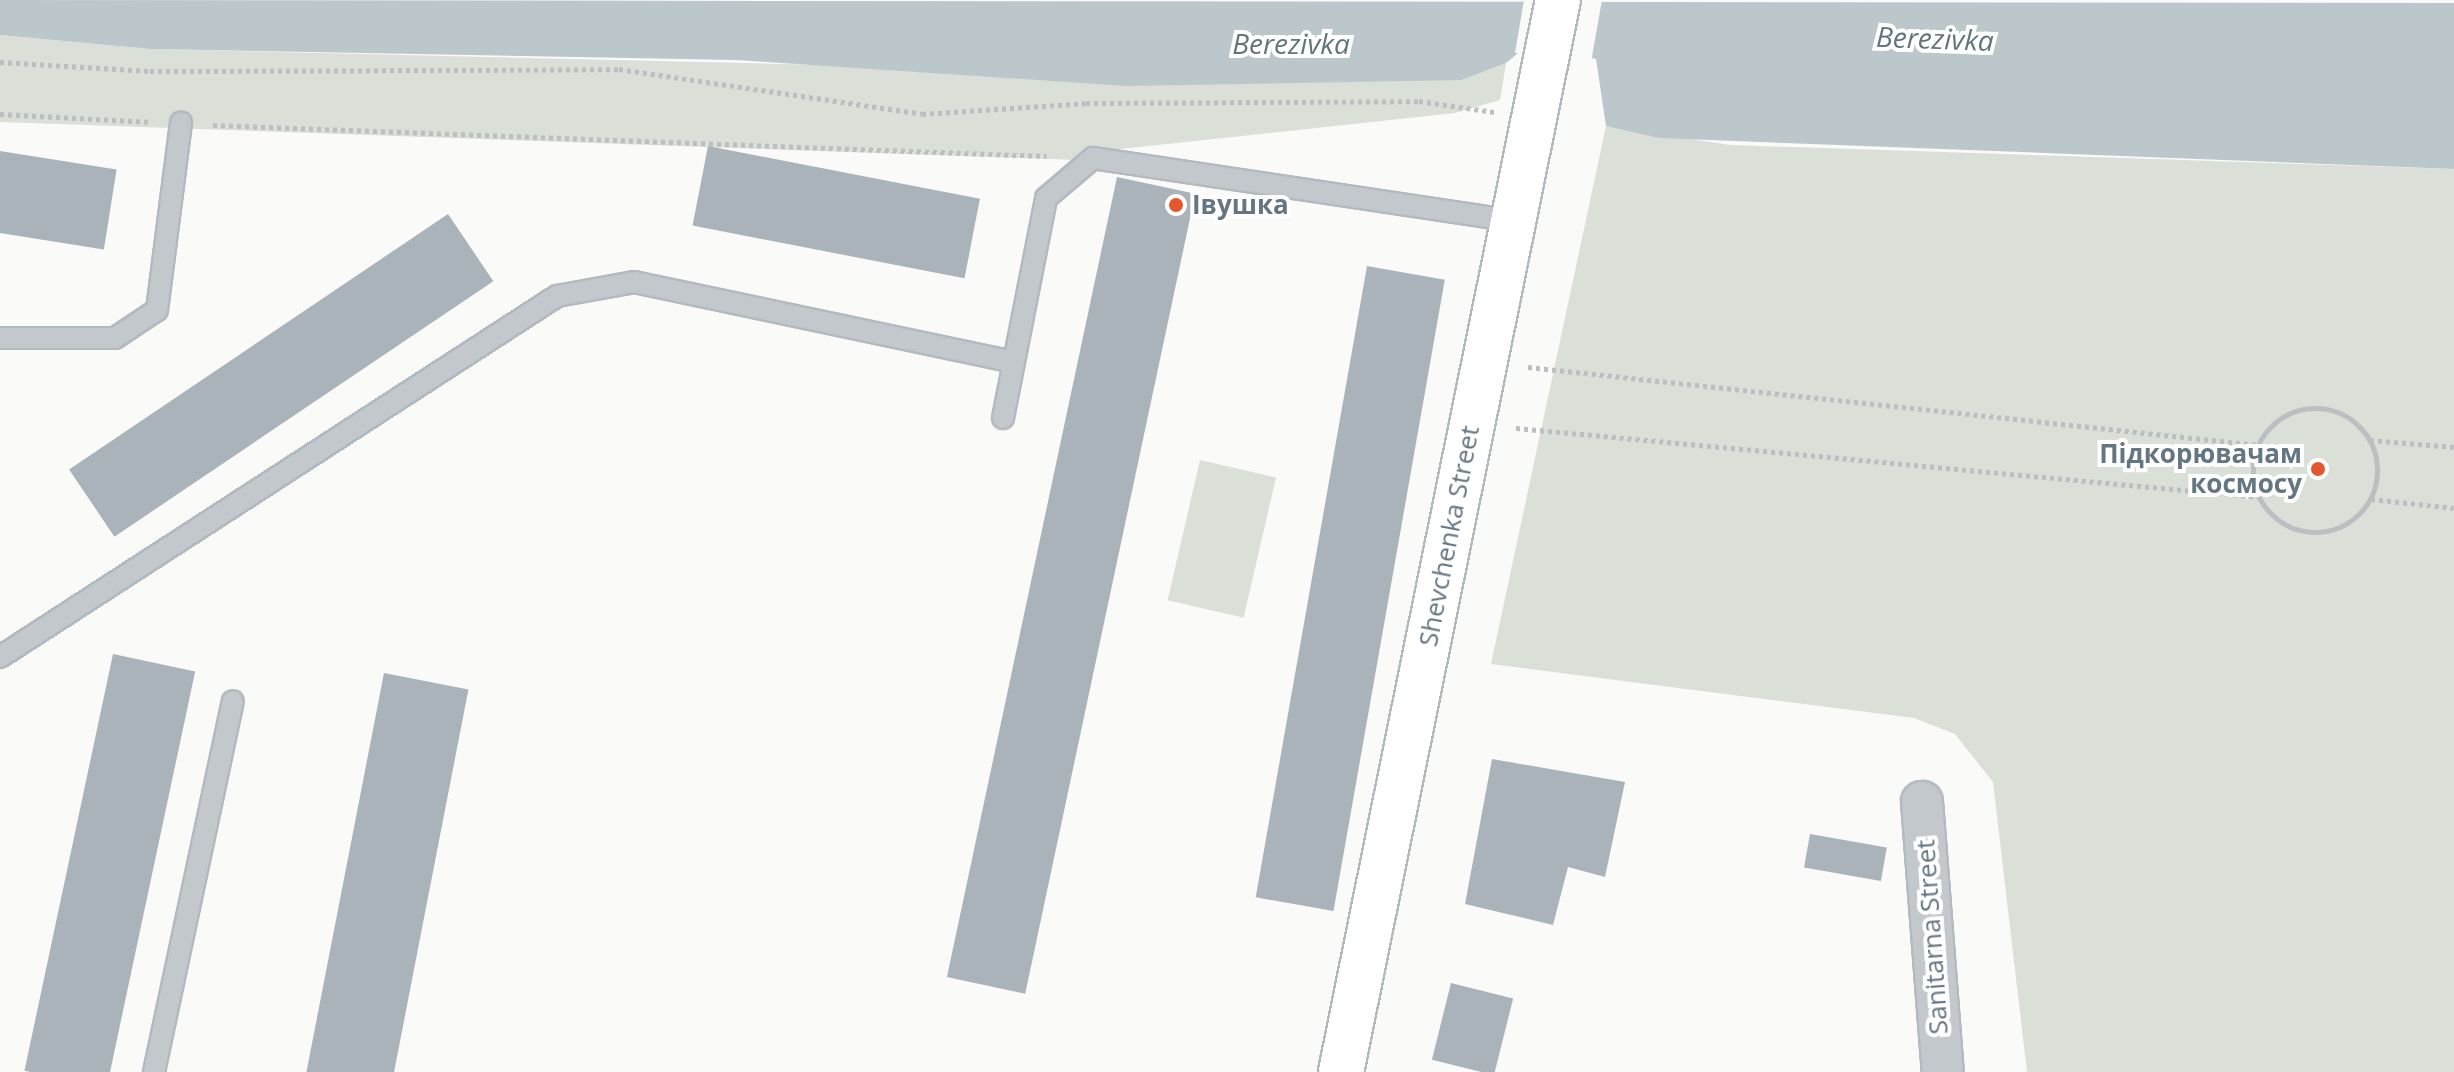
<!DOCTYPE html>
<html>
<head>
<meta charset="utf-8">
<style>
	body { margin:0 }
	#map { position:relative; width:2454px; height:1072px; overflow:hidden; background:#fafaf8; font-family:"Open Sans",sans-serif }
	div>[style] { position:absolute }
	.green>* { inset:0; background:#dadfd7; transform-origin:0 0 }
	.water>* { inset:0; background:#bbc7cb }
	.pier>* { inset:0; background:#fafaf8 }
	.building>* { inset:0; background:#aab3b9; transform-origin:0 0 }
	.path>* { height:5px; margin-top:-2.5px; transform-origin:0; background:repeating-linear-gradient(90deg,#bbbfc2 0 4px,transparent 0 8px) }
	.path>.ring { margin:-2.5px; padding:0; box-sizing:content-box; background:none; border:5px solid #bbbfc2; border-radius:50% }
	.roads { filter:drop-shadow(2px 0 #b3babf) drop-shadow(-2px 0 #b3babf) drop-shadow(0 2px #b3babf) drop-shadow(0 -2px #b3babf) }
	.service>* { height:20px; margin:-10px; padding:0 10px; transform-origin:10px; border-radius:10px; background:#c3c8cc }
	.minor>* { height:40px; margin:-20px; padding:0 20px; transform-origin:20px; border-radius:20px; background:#c3c8cc }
	.secondary>* { height:44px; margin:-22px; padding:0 22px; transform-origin:22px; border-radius:22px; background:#fff }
	.dots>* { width:22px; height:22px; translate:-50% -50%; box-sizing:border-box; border:4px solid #fff; border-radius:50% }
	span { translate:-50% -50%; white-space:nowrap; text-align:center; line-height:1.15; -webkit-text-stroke:8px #fff; paint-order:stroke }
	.poi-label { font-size:26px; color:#657683; font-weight:700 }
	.left { translate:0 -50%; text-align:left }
	.right { translate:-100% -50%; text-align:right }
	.street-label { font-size:26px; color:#657683 }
	.water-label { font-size:28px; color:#60757c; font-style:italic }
</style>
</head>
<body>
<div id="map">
	<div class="green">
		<div style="clip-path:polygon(0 35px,150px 49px,1462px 80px,1506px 63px,1500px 100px,1455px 113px,1102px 151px,1077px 160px,0 122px)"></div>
		<div style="clip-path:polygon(1606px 126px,1730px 145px,2454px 169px,2454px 1072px,2027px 1072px,1993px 782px,1955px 734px,1914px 718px,1491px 664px)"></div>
		<div style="left:1200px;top:460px;width:78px;height:144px;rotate:13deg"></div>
	</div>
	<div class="water">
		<div style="clip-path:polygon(0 0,2454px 3px,2454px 169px,1659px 138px,1606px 126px,1596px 59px,1529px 44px,1506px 63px,1462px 80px,1127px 86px,736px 60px,150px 49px,0 35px)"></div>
	</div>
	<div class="pier">
		<div style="clip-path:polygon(1524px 0,1602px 0,1591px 62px,1563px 52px,1515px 53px)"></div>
	</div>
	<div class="building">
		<div style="left:708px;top:146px;width:277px;height:81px;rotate:11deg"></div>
		<div style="left:0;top:151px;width:118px;height:81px;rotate:9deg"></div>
		<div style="left:1117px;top:177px;width:80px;height:818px;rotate:12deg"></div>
		<div style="left:448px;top:214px;width:81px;height:457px;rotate:56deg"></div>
		<div style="left:1367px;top:266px;width:79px;height:641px;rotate:10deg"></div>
		<div style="left:113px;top:654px;width:84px;height:426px;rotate:12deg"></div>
		<div style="left:384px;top:673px;width:86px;height:407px;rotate:11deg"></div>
		<div style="clip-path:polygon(1492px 759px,1625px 782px,1605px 877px,1568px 867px,1553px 925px,1465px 904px)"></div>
		<div style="left:1810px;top:834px;width:78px;height:34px;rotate:10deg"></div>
		<div style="left:1451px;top:983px;width:64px;height:79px;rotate:14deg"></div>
	</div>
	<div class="path">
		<div style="left:0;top:62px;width:150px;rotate:3.4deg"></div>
		<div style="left:150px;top:71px;width:469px;rotate:-0.2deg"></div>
		<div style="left:619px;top:69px;width:306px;rotate:8.4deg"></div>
		<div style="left:922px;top:114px;width:164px;rotate:-3.8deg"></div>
		<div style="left:1086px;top:103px;width:333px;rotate:-0.3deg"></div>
		<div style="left:1419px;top:101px;width:76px;rotate:8.3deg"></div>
		<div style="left:0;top:114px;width:151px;rotate:3deg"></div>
		<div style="left:213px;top:125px;width:834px;rotate:2.13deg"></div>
		<div style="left:1528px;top:367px;width:734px;rotate:6.1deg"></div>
		<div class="ring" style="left:2253px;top:408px;width:119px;height:119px"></div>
		<div style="left:1516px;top:428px;width:746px;rotate:5.31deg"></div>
		<div style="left:2370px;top:440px;width:84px;rotate:4.8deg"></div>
		<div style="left:2371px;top:499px;width:83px;rotate:6.2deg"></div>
	</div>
	<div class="roads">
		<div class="service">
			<div style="left:0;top:338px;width:115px"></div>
			<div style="left:115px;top:338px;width:50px;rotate:-33.7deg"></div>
			<div style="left:157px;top:310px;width:189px;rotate:-82.7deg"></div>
			<div style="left:1003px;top:418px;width:224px;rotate:-78.9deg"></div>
			<div style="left:1046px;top:198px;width:62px;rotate:-40.4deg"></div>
			<div style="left:1093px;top:158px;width:425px;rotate:8.5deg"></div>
			<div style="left:0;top:657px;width:664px;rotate:-32.95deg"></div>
			<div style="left:557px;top:296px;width:78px;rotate:-10.3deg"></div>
			<div style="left:634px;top:282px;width:388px;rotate:11.9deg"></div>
			<div style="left:154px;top:1072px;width:379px;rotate:-78deg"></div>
		</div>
		<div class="minor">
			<div style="left:1922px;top:802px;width:271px;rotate:85.6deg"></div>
		</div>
		<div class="secondary">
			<div style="left:1341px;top:1072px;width:1094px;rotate:-78.56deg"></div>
		</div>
	</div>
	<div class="dots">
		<div style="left:1176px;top:205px;background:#e4572e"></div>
		<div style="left:2318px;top:469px;background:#e4572e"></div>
	</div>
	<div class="poi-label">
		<span class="left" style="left:1192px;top:205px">Івушка</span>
		<span class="right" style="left:2302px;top:469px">Підкорювачам<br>космосу</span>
	</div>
	<div class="street-label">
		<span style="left:1449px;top:536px;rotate:-79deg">Shevchenka Street</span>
		<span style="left:1932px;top:937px;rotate:-94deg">Sanitarna Street</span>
	</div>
	<div class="water-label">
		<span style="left:1935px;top:38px;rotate:2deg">Berezivka</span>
		<span style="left:1291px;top:43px">Berezivka</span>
	</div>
</div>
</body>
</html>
